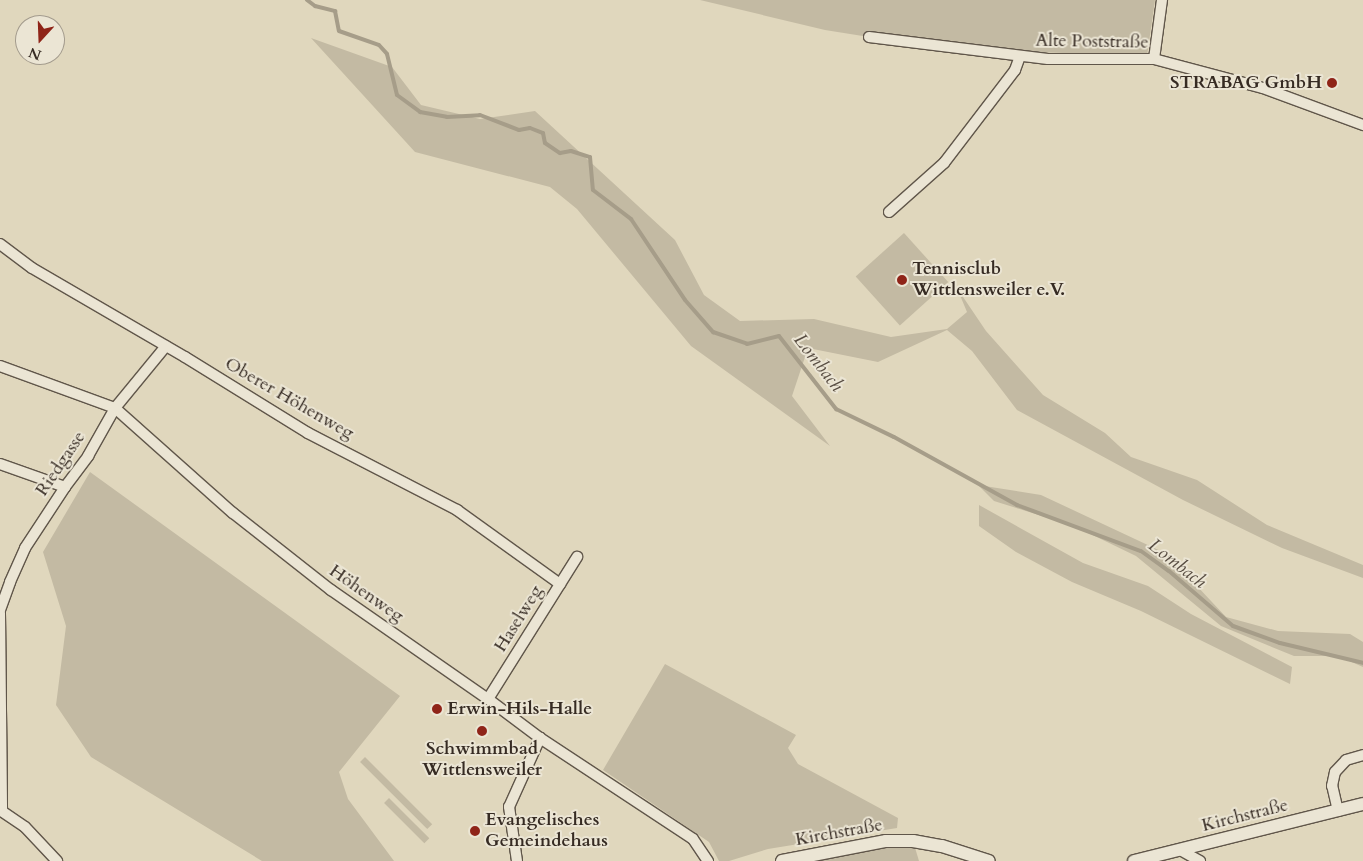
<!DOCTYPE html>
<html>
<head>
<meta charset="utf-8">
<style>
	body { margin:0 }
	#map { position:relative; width:1363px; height:861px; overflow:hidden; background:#e0d7bd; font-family:Cardo,serif }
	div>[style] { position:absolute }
	.green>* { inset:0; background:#c3baa3; transform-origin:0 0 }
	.stream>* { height:4px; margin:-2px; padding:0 2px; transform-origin:2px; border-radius:2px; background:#a69d89 }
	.roads { filter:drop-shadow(1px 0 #60564a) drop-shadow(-1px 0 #60564a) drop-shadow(0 1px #60564a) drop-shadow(0 -1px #60564a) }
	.minor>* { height:10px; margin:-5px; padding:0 5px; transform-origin:5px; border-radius:5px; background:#ebe5d4 }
	.tertiary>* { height:12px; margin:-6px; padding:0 6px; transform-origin:6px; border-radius:6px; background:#ebe5d4 }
	.dots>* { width:14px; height:14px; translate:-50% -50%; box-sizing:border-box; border:2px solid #ebe5d4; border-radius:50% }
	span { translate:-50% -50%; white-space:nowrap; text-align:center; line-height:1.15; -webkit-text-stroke:4px #ebe5d4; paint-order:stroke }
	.street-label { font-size:18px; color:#362b23 }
	.poi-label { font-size:18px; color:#362b23; font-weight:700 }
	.right { translate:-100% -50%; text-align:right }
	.left { translate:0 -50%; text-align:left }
	.water-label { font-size:19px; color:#584d42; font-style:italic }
	.north { position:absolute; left:15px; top:15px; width:50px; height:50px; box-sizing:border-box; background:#ebe5d4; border:1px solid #a39b8d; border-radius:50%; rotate:200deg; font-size:14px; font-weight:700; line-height:20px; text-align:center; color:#362b23 }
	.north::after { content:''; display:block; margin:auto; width:18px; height:22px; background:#8f2418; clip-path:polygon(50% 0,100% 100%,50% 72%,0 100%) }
</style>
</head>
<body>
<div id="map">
	<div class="green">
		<div style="clip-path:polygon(700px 0,1155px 0,1147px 56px,1035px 52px,869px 37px,825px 30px)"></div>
		<div style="clip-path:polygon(311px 38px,392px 67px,421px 105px,480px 119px,535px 111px,675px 240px,704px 295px,740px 321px,814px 319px,891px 337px,947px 329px,967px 312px,957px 288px,986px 331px,1043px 395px,1105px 433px,1131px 457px,1197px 480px,1267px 525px,1363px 565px,1363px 578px,1282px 548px,1183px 500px,1017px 410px,972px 351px,947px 330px,878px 362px,808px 348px,792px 396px,830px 446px,691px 346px,577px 209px,550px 187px,415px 152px)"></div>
		<div style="left:904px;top:233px;width:66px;height:65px;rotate:48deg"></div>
		<div style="clip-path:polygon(90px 472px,400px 696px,339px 772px,348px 799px,394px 861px,262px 861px,91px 757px,56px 705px,66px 626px,43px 552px)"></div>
		<div style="clip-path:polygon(978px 485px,1041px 495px,1167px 554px,1226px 617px,1278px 631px,1350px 634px,1363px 642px,1363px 667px,1338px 656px,1294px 656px,1221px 626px,1136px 556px,1074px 526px,994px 501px)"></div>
		<div style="clip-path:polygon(979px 505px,1083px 563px,1148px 586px,1191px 614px,1292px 667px,1290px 684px,1141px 611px,1072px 582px,1016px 552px,979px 526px)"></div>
		<div style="clip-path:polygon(665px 664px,796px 735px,788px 748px,798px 764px,898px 818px,897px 828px,768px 849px,729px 861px,719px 861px,709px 842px,603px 770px)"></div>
		<div style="left:365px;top:757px;width:95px;height:7px;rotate:45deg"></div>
		<div style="left:389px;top:798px;width:57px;height:7px;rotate:45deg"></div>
		<div style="clip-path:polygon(913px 841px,919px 861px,782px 861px)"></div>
	</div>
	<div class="stream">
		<div style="left:307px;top:0;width:10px;rotate:37deg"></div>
		<div style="left:315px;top:6px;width:21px;rotate:14deg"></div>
		<div style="left:335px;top:11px;width:20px;rotate:79deg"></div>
		<div style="left:339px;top:31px;width:42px;rotate:19.3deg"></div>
		<div style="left:379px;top:45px;width:12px;rotate:48deg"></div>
		<div style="left:387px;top:54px;width:42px;rotate:76.3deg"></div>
		<div style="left:397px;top:95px;width:29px;rotate:36deg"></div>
		<div style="left:420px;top:112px;width:27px;rotate:10deg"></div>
		<div style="left:447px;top:117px;width:33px;rotate:-3deg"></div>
		<div style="left:480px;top:115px;width:42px;rotate:21deg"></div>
		<div style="left:519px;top:130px;width:11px;rotate:-10deg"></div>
		<div style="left:530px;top:128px;width:14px;rotate:21deg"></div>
		<div style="left:543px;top:133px;width:10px;rotate:79deg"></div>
		<div style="left:545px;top:143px;width:18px;rotate:34deg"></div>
		<div style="left:560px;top:153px;width:11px;rotate:-10deg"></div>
		<div style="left:571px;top:151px;width:20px;rotate:18deg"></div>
		<div style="left:590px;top:157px;width:33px;rotate:85deg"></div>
		<div style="left:593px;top:190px;width:48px;rotate:37.3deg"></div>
		<div style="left:631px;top:219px;width:97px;rotate:56.3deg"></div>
		<div style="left:685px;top:300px;width:43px;rotate:48.8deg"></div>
		<div style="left:713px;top:332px;width:36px;rotate:19deg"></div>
		<div style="left:747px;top:344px;width:33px;rotate:-14deg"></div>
		<div style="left:779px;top:336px;width:93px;rotate:52deg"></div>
		<div style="left:836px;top:409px;width:64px;rotate:25.8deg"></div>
		<div style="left:894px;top:437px;width:141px;rotate:28.9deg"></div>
		<div style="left:1017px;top:505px;width:132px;rotate:20.4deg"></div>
		<div style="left:1141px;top:551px;width:34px;rotate:36deg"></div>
		<div style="left:1169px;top:571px;width:84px;rotate:40.7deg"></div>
		<div style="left:1233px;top:626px;width:50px;rotate:19.9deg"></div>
		<div style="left:1280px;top:643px;width:85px;rotate:13.5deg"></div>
	</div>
	<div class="roads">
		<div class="minor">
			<div style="left:869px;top:37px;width:180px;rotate:7deg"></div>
			<div style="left:1048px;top:59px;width:106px"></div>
			<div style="left:1154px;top:59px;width:113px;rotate:14.9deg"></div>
			<div style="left:1263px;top:88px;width:107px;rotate:20.3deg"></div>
			<div style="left:1154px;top:59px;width:60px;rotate:-82.3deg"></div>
			<div style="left:889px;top:212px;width:74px;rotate:-41.7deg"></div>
			<div style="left:944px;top:163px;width:117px;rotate:-52.6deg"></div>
			<div style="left:1015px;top:70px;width:15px;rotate:-70deg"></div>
			<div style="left:0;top:244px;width:40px;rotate:37deg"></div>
			<div style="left:32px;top:268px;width:177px;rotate:30.2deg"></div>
			<div style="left:185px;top:357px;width:145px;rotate:31.7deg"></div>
			<div style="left:308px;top:433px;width:168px;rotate:27.3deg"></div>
			<div style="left:457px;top:510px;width:127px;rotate:35.7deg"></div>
			<div style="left:0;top:366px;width:122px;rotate:20.1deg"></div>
			<div style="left:115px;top:408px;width:158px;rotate:41.7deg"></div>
			<div style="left:233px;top:513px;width:125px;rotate:38.2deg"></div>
			<div style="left:331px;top:590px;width:191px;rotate:34.8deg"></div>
			<div style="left:488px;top:699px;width:65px;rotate:36.9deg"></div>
			<div style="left:540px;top:738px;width:183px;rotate:33.4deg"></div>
			<div style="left:693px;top:839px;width:27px;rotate:56deg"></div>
			<div style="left:0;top:464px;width:69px;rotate:19.5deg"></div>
			<div style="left:0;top:610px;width:30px;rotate:-70deg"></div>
			<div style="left:10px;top:582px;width:37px;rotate:-66deg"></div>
			<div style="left:25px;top:548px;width:73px;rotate:-56.7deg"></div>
			<div style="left:65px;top:487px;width:39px;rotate:-53deg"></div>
			<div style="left:88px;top:456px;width:55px;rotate:-60.6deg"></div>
			<div style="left:115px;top:408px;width:80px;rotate:-50.6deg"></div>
			<div style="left:0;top:613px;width:198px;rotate:89.4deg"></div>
			<div style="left:488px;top:699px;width:168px;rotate:-57.9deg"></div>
			<div style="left:0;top:810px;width:30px;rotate:34deg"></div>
			<div style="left:25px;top:827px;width:47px;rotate:46.7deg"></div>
			<div style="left:1338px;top:811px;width:26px;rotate:-103deg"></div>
			<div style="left:1332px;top:786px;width:14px;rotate:-78deg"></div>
			<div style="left:1335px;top:772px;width:16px;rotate:-47deg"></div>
			<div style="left:1346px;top:760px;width:18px;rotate:-16deg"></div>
			<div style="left:1180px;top:850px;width:23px;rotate:29deg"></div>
			<div style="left:517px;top:861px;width:55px;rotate:-98.4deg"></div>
			<div style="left:509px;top:807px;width:76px;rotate:-65.8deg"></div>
		</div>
		<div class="tertiary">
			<div style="left:782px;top:861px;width:106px;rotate:-10.9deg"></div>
			<div style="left:886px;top:841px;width:27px"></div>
			<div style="left:913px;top:841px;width:29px;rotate:10deg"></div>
			<div style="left:942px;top:846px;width:49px;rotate:17.7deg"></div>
			<div style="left:1134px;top:861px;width:236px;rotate:-14deg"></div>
		</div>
	</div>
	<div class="dots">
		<div style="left:1332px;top:83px;background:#8f2418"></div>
		<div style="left:902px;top:280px;background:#8f2418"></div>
		<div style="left:437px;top:709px;background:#8f2418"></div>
		<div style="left:482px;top:731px;background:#8f2418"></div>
		<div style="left:475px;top:831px;background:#8f2418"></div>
	</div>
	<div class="street-label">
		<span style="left:1092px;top:42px;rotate:1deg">Alte Poststraße</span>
		<span style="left:289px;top:399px;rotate:30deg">Oberer Höhenweg</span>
		<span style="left:61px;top:464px;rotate:-56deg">Riedgasse</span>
		<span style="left:366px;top:594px;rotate:35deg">Höhenweg</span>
		<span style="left:519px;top:619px;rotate:-58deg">Haselweg</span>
		<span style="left:1245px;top:816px;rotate:-14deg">Kirchstraße</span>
		<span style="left:839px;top:833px;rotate:-10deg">Kirchstraße</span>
	</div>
	<div class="poi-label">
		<span class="right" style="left:1322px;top:83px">STRABAG GmbH</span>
		<span class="left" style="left:912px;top:280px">Tennisclub<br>Wittlensweiler e.V.</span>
		<span class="left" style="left:447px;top:709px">Erwin-Hils-Halle</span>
		<span style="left:482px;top:760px">Schwimmbad<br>Wittlensweiler</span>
		<span class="left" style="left:485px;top:831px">Evangelisches<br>Gemeindehaus</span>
	</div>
	<div class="water-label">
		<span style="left:818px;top:363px;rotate:52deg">Lombach</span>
		<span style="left:1177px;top:564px;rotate:38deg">Lombach</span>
	</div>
	<div class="north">N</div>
</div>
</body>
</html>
